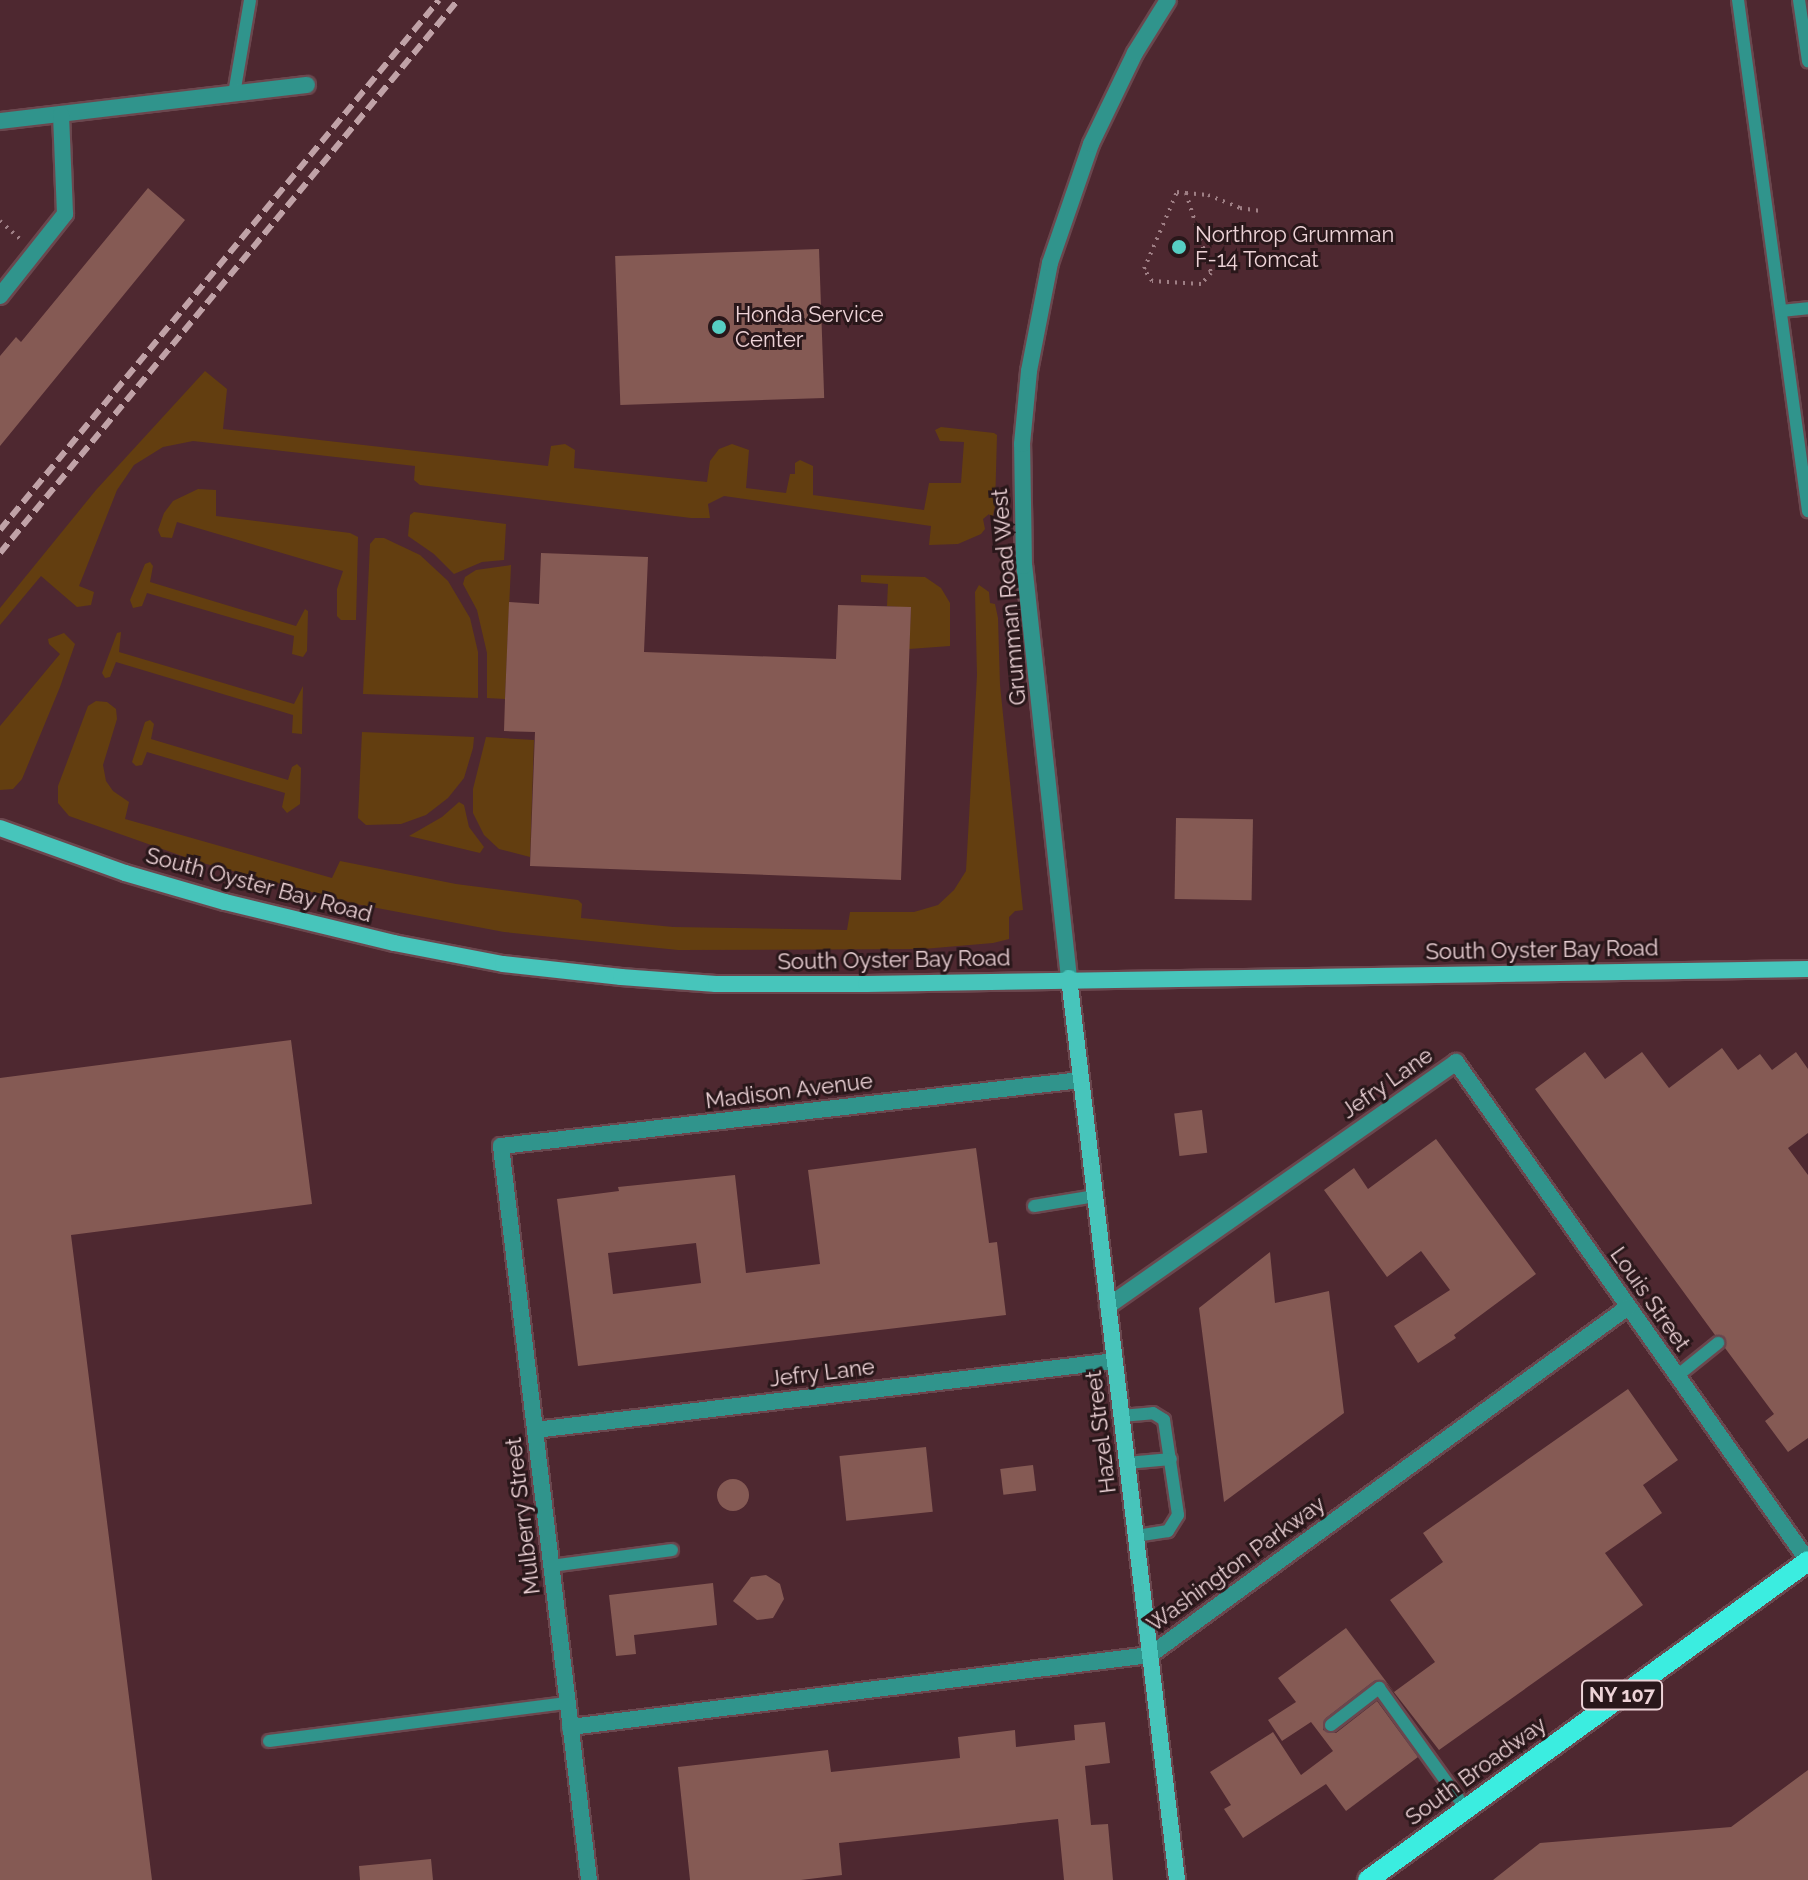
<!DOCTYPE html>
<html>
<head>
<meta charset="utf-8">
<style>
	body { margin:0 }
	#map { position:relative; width:1808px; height:1880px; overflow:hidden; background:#4e2830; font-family:Raleway,sans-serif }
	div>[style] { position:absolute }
	.green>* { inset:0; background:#633e10 }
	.building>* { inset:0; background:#855a54; transform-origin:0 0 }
	.round { border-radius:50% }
	.path>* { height:4px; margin-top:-2px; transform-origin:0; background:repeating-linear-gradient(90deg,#9f7f85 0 2px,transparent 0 8px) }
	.roads { filter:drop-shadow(2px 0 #6b474e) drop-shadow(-2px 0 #6b474e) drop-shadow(0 2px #6b474e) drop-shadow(0 -2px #6b474e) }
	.lane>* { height:12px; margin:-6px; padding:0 6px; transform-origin:6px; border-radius:6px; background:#30948c }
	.street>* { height:16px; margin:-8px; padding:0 8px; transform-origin:8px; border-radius:8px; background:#30948c }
	.secondary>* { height:16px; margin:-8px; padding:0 8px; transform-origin:8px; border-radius:8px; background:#47c5bb }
	.primary>* { height:20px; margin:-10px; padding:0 10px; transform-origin:10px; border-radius:10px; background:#3bede0 }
	.rail>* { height:6px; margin-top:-3px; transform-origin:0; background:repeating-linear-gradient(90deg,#c0a2a7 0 12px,transparent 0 18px) }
	.dots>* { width:22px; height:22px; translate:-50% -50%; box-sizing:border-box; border:4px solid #29171a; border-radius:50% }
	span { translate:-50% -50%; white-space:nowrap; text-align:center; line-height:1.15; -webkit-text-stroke:6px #29171a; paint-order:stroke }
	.shield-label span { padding:2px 6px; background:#29171a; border:2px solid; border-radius:6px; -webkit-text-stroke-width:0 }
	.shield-label { font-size:20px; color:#edd3d7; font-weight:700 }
	.poi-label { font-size:22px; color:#edd3d7 }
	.left { translate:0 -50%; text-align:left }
	.street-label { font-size:22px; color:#edd3d7 }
</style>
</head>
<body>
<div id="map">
	<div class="green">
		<div style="clip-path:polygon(205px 371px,227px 389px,223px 429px,548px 466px,551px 446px,565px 444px,575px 450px,574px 468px,707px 482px,710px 461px,719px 449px,732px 444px,749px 450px,746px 488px,786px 493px,790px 474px,795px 474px,795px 463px,800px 460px,813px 466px,813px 495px,924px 510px,929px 483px,961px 483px,964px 442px,940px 441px,935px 430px,941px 427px,994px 433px,997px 435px,995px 507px,992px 519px,989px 514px,983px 519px,985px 529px,981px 534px,958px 544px,929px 545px,931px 526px,724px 496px,708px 504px,710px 518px,691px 518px,420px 485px,414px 480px,415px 466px,193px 441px,163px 447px,134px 465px,117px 490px,79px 586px,94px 592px,91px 605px,77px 607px,41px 576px,0 625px,0 608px,96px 490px)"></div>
		<div style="clip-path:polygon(198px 489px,216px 490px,216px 516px,350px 533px,358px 537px,356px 620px,341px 620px,337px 616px,337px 589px,343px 571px,177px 522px,172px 538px,161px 537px,158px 530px,164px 513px,173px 501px)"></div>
		<div style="clip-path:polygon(414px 512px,506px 524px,504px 560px,482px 562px,454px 574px,434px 554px,408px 536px,410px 515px)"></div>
		<div style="clip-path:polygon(375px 538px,384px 538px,420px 555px,448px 581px,470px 618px,478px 652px,478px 698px,363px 694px,370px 544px)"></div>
		<div style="clip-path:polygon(150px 562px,153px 566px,150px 582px,296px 626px,305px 609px,308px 611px,307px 651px,303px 657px,292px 654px,294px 636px,147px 593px,142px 606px,133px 608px,130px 600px,145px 564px)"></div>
		<div style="clip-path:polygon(511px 565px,505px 699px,487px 698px,487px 653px,477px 610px,463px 584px,465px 577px,476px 570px)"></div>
		<div style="clip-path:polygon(861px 575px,925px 577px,941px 588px,950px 603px,950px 646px,909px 649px,911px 608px,887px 606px,888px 584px,861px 582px)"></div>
		<div style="clip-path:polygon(979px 585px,989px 592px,990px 603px,995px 604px,998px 618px,1000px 685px,1023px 910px,1015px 911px,1009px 917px,1009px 939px,993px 943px,923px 949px,678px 950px,504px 932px,356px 904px,199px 862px,69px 816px,58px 803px,58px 786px,88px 706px,96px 701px,107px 702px,116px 709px,117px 719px,103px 765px,106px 781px,113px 791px,129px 802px,125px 819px,332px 878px,340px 861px,456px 884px,578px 900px,582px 904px,581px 918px,673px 927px,847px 930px,850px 912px,914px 912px,938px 905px,954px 890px,966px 871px,977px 675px,975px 592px)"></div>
		<div style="clip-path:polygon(121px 632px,119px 652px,294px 704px,303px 686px,302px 734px,292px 733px,293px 715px,116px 662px,110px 677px,105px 678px,102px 673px,117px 633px)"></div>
		<div style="clip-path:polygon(64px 633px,75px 644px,60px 687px,22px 779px,13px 789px,0 790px,0 726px,60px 654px,49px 644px,48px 639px)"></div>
		<div style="clip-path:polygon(150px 720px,154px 724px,151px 739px,288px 780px,292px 767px,297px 764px,301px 768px,300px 804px,287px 813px,282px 807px,285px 793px,147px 752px,142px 765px,136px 766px,132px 762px,145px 722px)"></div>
		<div style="clip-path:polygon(362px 732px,474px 737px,473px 748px,464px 778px,448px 798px,426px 815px,401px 824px,366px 825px,358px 818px)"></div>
		<div style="clip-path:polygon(486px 737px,534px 740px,530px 857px,499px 849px,484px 835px,473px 813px,473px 789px)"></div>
		<div style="clip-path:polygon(459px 802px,464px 805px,469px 827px,484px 847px,480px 853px,409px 836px,442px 817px)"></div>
	</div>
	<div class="building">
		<div style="clip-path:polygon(148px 188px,185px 220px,0 446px,0 356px,16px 337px,21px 342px)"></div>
		<div style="left:819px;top:249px;width:149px;height:204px;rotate:88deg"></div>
		<div style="clip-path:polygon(541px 553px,648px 557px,644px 652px,836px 659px,838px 605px,911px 607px,901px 880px,530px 866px,535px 732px,504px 731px,505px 699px,509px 602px,539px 604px)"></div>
		<div style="left:1176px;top:818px;width:77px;height:81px;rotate:1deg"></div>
		<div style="clip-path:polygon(291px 1040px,312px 1204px,71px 1235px,152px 1880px,0 1880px,0 1078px)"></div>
		<div style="clip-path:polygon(1722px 1048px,1738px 1070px,1760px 1054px,1772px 1070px,1796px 1052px,1808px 1069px,1808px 1133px,1788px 1148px,1808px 1175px,1808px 1438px,1788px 1452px,1765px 1421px,1774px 1414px,1725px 1348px,1725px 1338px,1715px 1335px,1535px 1089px,1585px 1052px,1605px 1079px,1642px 1052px,1669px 1088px)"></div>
		<div style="left:1202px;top:1110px;width:43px;height:28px;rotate:83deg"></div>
		<div style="clip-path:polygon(1436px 1139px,1536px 1274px,1454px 1335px,1456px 1338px,1418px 1363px,1394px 1326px,1450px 1290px,1421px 1251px,1387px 1277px,1324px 1190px,1354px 1168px,1368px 1189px)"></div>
		<div style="clip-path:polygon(evenodd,976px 1148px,989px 1243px,997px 1242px,1006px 1315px,578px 1366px,557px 1199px,619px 1191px,618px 1187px,735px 1175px,746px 1273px,820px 1264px,808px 1170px,976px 1148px,696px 1243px,701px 1283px,613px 1294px,608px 1253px,696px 1243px)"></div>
		<div style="clip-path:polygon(1270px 1252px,1275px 1303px,1329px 1291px,1344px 1413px,1224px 1502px,1199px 1308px)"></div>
		<div style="clip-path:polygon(1628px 1389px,1678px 1460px,1643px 1485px,1662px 1513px,1605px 1553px,1643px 1605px,1439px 1750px,1386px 1682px,1374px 1681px,1326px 1718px,1323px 1730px,1336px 1733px,1377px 1701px,1418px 1757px,1346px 1811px,1326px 1784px,1243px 1838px,1224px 1809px,1231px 1805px,1210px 1772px,1273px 1732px,1301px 1775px,1333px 1751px,1311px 1722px,1282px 1741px,1268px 1720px,1296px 1702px,1278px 1678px,1346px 1628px,1394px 1692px,1435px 1662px,1390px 1600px,1443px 1562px,1423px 1533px)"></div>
		<div style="left:926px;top:1447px;width:65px;height:87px;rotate:84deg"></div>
		<div style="left:1033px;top:1465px;width:26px;height:33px;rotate:83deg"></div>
		<div class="round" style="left:717px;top:1479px;width:32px;height:32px"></div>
		<div style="clip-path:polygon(766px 1575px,780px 1584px,784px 1599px,773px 1618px,757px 1620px,733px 1601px,751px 1577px)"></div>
		<div style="clip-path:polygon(713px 1583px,717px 1625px,634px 1635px,636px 1654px,616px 1656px,609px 1595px)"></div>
		<div style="clip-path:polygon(1105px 1722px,1110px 1763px,1085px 1766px,1091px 1825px,1108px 1824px,1113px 1880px,1064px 1880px,1058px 1819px,839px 1843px,842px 1875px,801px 1880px,690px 1880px,678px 1767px,828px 1750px,831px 1772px,960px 1758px,958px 1737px,1015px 1730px,1016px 1747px,1075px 1740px,1074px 1725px)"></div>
		<div style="clip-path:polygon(1808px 1770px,1808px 1880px,1493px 1880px,1540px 1843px,1731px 1827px)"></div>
		<div style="clip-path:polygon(431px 1859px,433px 1880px,360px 1880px,359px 1866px)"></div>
	</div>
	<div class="path">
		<div style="left:1186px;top:193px;width:84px;rotate:72.6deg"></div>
		<div style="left:1211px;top:273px;width:15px;rotate:132deg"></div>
		<div style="left:1201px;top:284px;width:49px;rotate:-176.5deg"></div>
		<div style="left:1152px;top:281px;width:14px;rotate:-124deg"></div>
		<div style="left:1144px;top:269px;width:84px;rotate:-66.8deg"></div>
		<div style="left:1177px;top:192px;width:9px;rotate:6deg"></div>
		<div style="left:1186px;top:193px;width:22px;rotate:5deg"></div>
		<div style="left:1208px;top:195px;width:35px;rotate:22deg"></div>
		<div style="left:1240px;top:208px;width:21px;rotate:8deg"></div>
		<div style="left:0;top:221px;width:28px;rotate:42deg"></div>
	</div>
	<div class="roads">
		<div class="lane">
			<div style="left:1738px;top:0;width:516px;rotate:82.2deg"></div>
			<div style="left:1799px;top:0;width:62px;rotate:81.6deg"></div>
			<div style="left:234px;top:94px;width:95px;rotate:-80.3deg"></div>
			<div style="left:1781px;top:311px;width:27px;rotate:-6deg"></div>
			<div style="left:1034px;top:1206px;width:62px;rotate:-9.3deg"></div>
			<div style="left:1677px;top:1376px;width:53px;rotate:-38.8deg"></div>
			<div style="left:1121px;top:1416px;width:32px;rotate:-5deg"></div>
			<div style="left:1153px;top:1413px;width:13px;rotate:32deg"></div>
			<div style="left:1164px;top:1420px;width:96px;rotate:81.6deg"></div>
			<div style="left:1178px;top:1515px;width:19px;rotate:122deg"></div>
			<div style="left:1168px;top:1531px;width:33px;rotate:171deg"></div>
			<div style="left:1127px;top:1463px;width:44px;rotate:-5.2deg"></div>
			<div style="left:551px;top:1566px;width:122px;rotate:-7.5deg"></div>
			<div style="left:1331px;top:1725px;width:61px;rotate:-37.6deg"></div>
			<div style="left:1379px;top:1688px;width:149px;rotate:54.3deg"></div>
			<div style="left:269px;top:1741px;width:300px;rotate:-7.3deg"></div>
		</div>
		<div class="street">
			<div style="left:0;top:121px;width:309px;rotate:-6.7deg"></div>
			<div style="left:0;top:296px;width:105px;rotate:-51.6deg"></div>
			<div style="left:65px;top:214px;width:100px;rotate:-92.3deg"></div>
			<div style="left:1069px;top:978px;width:414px;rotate:-96.2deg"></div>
			<div style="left:1024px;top:566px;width:122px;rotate:-90.9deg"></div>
			<div style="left:1022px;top:444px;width:73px;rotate:-84.5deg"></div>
			<div style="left:1029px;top:371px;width:110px;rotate:-79deg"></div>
			<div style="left:1050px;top:263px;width:126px;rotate:-71deg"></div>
			<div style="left:1091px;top:144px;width:101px;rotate:-64.2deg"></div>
			<div style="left:1135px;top:53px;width:62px;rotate:-58.1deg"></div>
			<div style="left:1108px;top:1306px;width:425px;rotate:-35deg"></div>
			<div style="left:1456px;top:1062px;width:611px;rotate:54.8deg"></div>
			<div style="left:535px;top:1430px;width:584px;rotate:-6.78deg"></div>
			<div style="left:570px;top:1727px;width:584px;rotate:-7.08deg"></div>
			<div style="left:1150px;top:1655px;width:591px;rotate:-36.06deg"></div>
			<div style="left:589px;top:1880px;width:739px;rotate:-96.84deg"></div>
			<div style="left:501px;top:1146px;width:584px;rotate:-6.49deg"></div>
		</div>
		<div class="secondary">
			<div style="left:0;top:828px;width:133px;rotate:19.8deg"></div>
			<div style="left:125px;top:873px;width:104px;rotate:16.2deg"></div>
			<div style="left:225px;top:902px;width:174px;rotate:13.6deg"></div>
			<div style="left:394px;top:943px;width:111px;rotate:10.9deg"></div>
			<div style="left:503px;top:964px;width:119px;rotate:6.3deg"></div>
			<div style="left:621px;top:977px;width:95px;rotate:4.2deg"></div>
			<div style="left:716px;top:984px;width:150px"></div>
			<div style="left:866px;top:984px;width:942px;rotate:-0.91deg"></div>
			<div style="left:1069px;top:978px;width:908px;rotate:83.17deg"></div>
		</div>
		<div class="primary">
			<div style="left:1368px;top:1880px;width:543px;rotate:-35.94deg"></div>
		</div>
	</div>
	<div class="rail">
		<div style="left:0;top:530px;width:688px;rotate:-50.36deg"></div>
		<div style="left:0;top:553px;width:718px;rotate:-50.37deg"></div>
	</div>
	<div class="dots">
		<div style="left:1179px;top:247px;background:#56cec3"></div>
		<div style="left:719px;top:327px;background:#56cec3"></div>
	</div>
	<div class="shield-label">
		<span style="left:1622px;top:1695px">NY 107</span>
	</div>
	<div class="poi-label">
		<span class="left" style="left:1195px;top:247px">Northrop Grumman<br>F-14 Tomcat</span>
		<span class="left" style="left:735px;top:327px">Honda Service<br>Center</span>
	</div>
	<div class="street-label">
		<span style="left:1009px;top:597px;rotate:-95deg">Grumman Road West</span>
		<span style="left:259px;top:885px;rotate:15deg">South Oyster Bay Road</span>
		<span style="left:1542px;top:950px;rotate:-1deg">South Oyster Bay Road</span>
		<span style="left:894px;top:960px;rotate:-1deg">South Oyster Bay Road</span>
		<span style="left:1387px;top:1083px;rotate:-35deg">Jefry Lane</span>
		<span style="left:789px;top:1091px;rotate:-7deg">Madison Avenue</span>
		<span style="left:1650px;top:1299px;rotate:55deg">Louis Street</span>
		<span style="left:822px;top:1373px;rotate:-7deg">Jefry Lane</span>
		<span style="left:1101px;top:1432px;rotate:-97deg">Hazel Street</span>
		<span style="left:523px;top:1516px;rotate:-97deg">Mulberry Street</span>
		<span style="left:1236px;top:1564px;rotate:-36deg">Washington Parkway</span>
		<span style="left:1476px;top:1771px;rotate:-36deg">South Broadway</span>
	</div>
</div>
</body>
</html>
